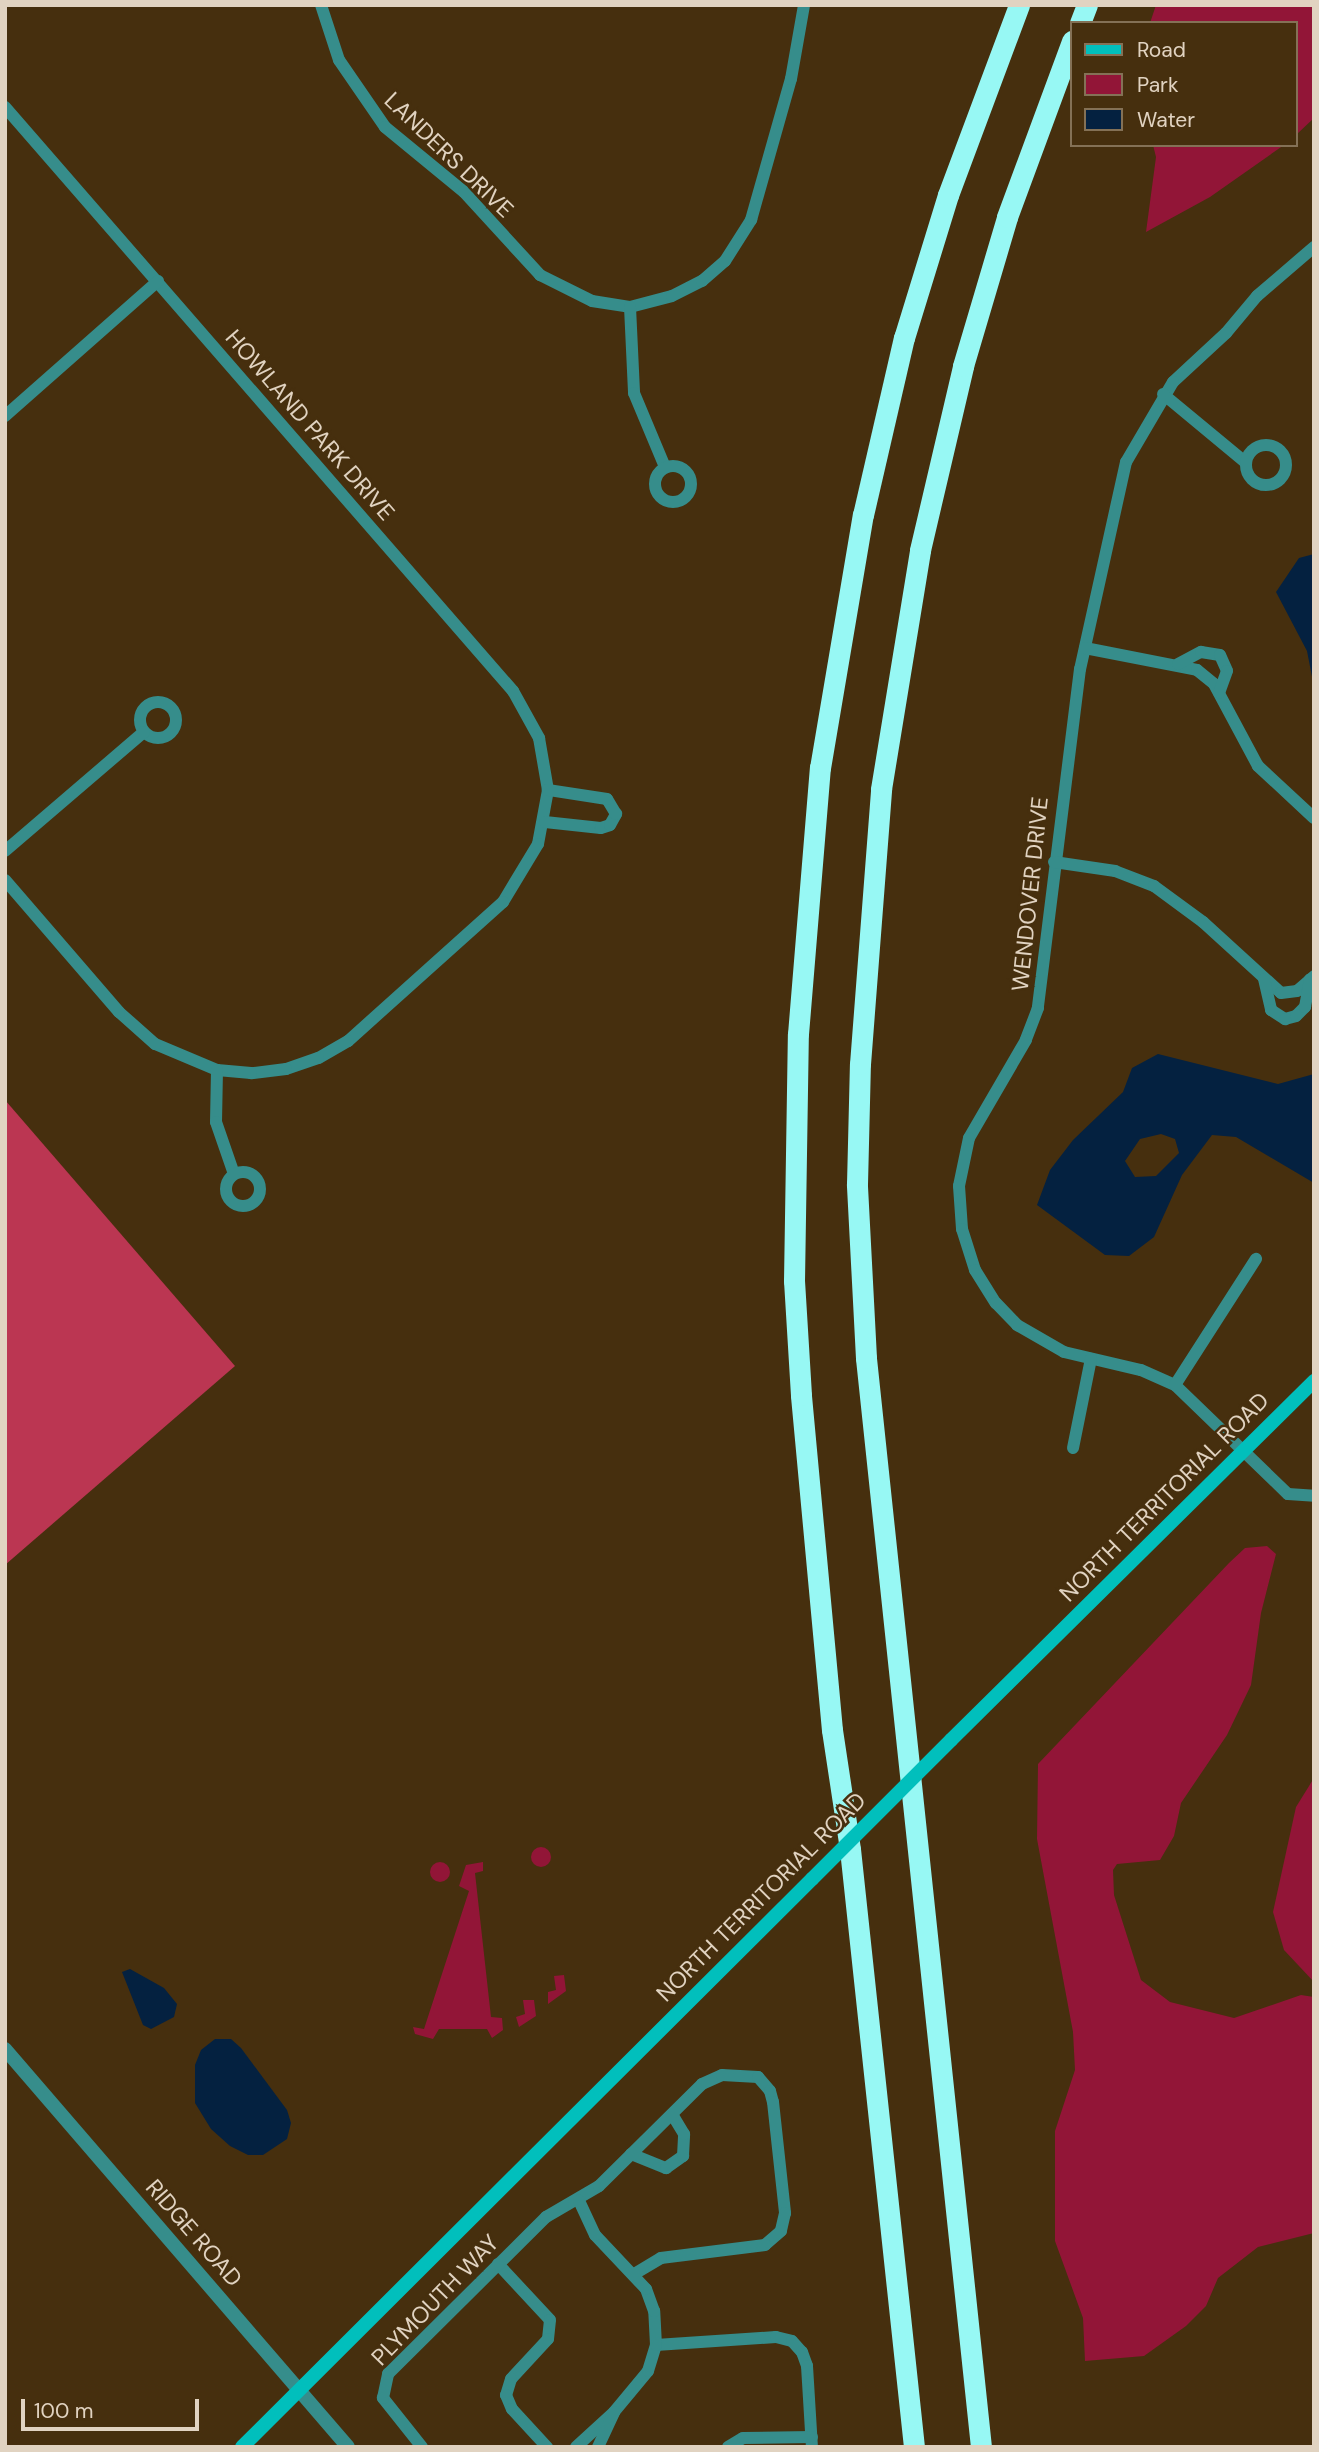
<!DOCTYPE html>
<html>
<head>
<meta charset="utf-8">
<style>
	body { margin:0 }
	#map { position:relative; width:1319px; height:2452px; overflow:hidden; background:#462f0e; font-family:"DM Sans",sans-serif }
	div>[style] { position:absolute }
	.green>* { inset:0; background:#921537 }
	.round { border-radius:50% }
	.forest>* { inset:0; background:#bb3652 }
	.water>* { inset:0; background:#042140 }
	.minor>* { height:12px; margin:-6px; padding:0 6px; transform-origin:6px; border-radius:6px; background:#368d8b }
	.minor>.ring { margin:-6px; padding:0; box-sizing:content-box; background:none; border:12px solid #368d8b; border-radius:50% }
	.tertiary>* { height:14px; margin:-7px; padding:0 7px; transform-origin:7px; border-radius:7px; background:#368d8b }
	.secondary>* { height:14px; margin:-7px; padding:0 7px; transform-origin:7px; border-radius:7px; background:#01bfbc }
	.motorway>* { height:21px; margin:-10.5px; padding:0 10.5px; transform-origin:10.5px; border-radius:10.5px; background:#97f8f4 }
	.secondary-bridge>* { height:14px; margin:-7px; padding:0 7px; transform-origin:7px; border-radius:7px; background:#01bfbc }
	span { translate:-50% -50%; white-space:nowrap; text-align:center; line-height:1.15; -webkit-text-stroke:5px #462f0e; paint-order:stroke }
	.street-label { font-size:23px; color:#e1d3c1 }
	.frame { position:absolute; inset:0; border:7px solid #e1d3c1; pointer-events:none }
	.legend { position:absolute; left:1070px; top:21px; width:228px; height:126px; box-sizing:border-box; background:#462f0e; border:2px solid #847156; margin:0; padding:9px 12px; list-style:none; font-size:21px; color:#e1d3c1 }
	.legend li { display:flex; align-items:center; gap:14px; height:35px }
	.legend b { width:35px; border:2px solid #847156 }
	.scale { position:absolute; left:21px; top:2399px; width:178px; height:32px; box-sizing:border-box; border:4px solid #e1d3c1; border-top:0; padding-left:9px; font-size:21px; line-height:24px; white-space:nowrap; color:#e1d3c1; -webkit-text-stroke:5px #462f0e; paint-order:stroke }
</style>
</head>
<body>
<div id="map">
	<div class="green">
		<div style="clip-path:polygon(1156px 5px,1314px 5px,1314px 118px,1296px 135px,1296px 23px,1150px 23px)"></div>
		<div style="clip-path:polygon(1153px 145px,1284px 145px,1210px 197px,1146px 232px,1156px 157px)"></div>
		<div style="clip-path:polygon(1267px 1546px,1276px 1554px,1261px 1613px,1251px 1685px,1227px 1735px,1181px 1803px,1174px 1836px,1160px 1860px,1117px 1864px,1113px 1870px,1114px 1895px,1141px 1980px,1170px 2002px,1234px 2018px,1301px 1995px,1314px 1997px,1314px 2233px,1258px 2247px,1218px 2278px,1206px 2306px,1186px 2326px,1144px 2356px,1085px 2361px,1083px 2318px,1055px 2241px,1055px 2131px,1075px 2070px,1073px 2032px,1037px 1839px,1038px 1764px,1229px 1563px,1245px 1548px)"></div>
		<div style="clip-path:polygon(1314px 1778px,1314px 1982px,1284px 1950px,1273px 1912px,1296px 1807px)"></div>
		<div class="round" style="left:531px;top:1847px;width:20px;height:20px"></div>
		<div class="round" style="left:430px;top:1862px;width:20px;height:20px"></div>
		<div style="clip-path:polygon(483px 1862px,483px 1871px,475px 1873px,491px 2017px,502px 2018px,503px 2030px,492px 2038px,487px 2029px,439px 2029px,433px 2039px,415px 2034px,413px 2027px,424px 2029px,469px 1891px,459px 1886px,466px 1865px)"></div>
		<div style="clip-path:polygon(564px 1975px,566px 1991px,548px 2004px,548px 1992px,556px 1990px,554px 1976px)"></div>
		<div style="clip-path:polygon(523px 2000px,534px 2000px,536px 2016px,519px 2027px,516px 2017px,525px 2014px)"></div>
	</div>
	<div class="forest">
		<div style="clip-path:polygon(5px 1100px,235px 1366px,5px 1565px)"></div>
	</div>
	<div class="water">
		<div style="clip-path:polygon(1314px 554px,1314px 687px,1307px 651px,1276px 592px,1299px 558px)"></div>
		<div style="clip-path:polygon(evenodd,1158px 1054px,1278px 1084px,1314px 1074px,1314px 1183px,1236px 1137px,1212px 1135px,1182px 1175px,1154px 1237px,1129px 1256px,1105px 1255px,1037px 1205px,1050px 1170px,1073px 1140px,1123px 1092px,1132px 1068px,1158px 1054px,1161px 1134px,1175px 1139px,1179px 1153px,1156px 1176px,1135px 1177px,1125px 1161px,1140px 1139px,1161px 1134px)"></div>
		<div style="clip-path:polygon(130px 1969px,164px 1988px,177px 2004px,174px 2017px,151px 2029px,143px 2025px,122px 1972px)"></div>
		<div style="clip-path:polygon(215px 2039px,231px 2039px,241px 2048px,287px 2110px,291px 2123px,287px 2139px,263px 2155px,248px 2155px,230px 2146px,211px 2129px,195px 2103px,195px 2065px,201px 2050px)"></div>
	</div>
	<div class="minor">
		<div style="left:321px;top:5px;width:58px;rotate:71.9deg"></div>
		<div style="left:339px;top:60px;width:81px;rotate:55.5deg"></div>
		<div style="left:385px;top:127px;width:102px;rotate:39.4deg"></div>
		<div style="left:464px;top:192px;width:113px;rotate:47.5deg"></div>
		<div style="left:540px;top:275px;width:58px;rotate:26.6deg"></div>
		<div style="left:592px;top:301px;width:38px;rotate:9deg"></div>
		<div style="left:630px;top:307px;width:43px;rotate:-14.7deg"></div>
		<div style="left:672px;top:296px;width:34px;rotate:-27deg"></div>
		<div style="left:702px;top:281px;width:30px;rotate:-41deg"></div>
		<div style="left:725px;top:261px;width:49px;rotate:-57.6deg"></div>
		<div style="left:751px;top:220px;width:147px;rotate:-74.2deg"></div>
		<div style="left:791px;top:79px;width:75px;rotate:-80deg"></div>
		<div style="left:5px;top:107px;width:774px;rotate:48.98deg"></div>
		<div style="left:513px;top:691px;width:54px;rotate:61deg"></div>
		<div style="left:539px;top:738px;width:53px;rotate:80.2deg"></div>
		<div style="left:548px;top:790px;width:55px;rotate:100.5deg"></div>
		<div style="left:538px;top:844px;width:68px;rotate:121.1deg"></div>
		<div style="left:503px;top:902px;width:208px;rotate:138.1deg"></div>
		<div style="left:348px;top:1041px;width:34px;rotate:150deg"></div>
		<div style="left:318px;top:1058px;width:34px;rotate:161deg"></div>
		<div style="left:286px;top:1069px;width:35px;rotate:173deg"></div>
		<div style="left:251px;top:1073px;width:34px;rotate:-175deg"></div>
		<div style="left:217px;top:1070px;width:67px;rotate:-157.2deg"></div>
		<div style="left:155px;top:1044px;width:48px;rotate:-138.4deg"></div>
		<div style="left:119px;top:1012px;width:174px;rotate:-130.8deg"></div>
		<div style="left:1314px;top:247px;width:75px;rotate:139.3deg"></div>
		<div style="left:1257px;top:296px;width:48px;rotate:130deg"></div>
		<div style="left:1226px;top:333px;width:72px;rotate:137.2deg"></div>
		<div style="left:1173px;top:382px;width:93px;rotate:120.4deg"></div>
		<div style="left:1126px;top:462px;width:212px;rotate:102.5deg"></div>
		<div style="left:1080px;top:669px;width:342px;rotate:97.1deg"></div>
		<div style="left:1038px;top:1008px;width:34px;rotate:111deg"></div>
		<div style="left:1026px;top:1040px;width:113px;rotate:120.2deg"></div>
		<div style="left:969px;top:1138px;width:49px;rotate:101.8deg"></div>
		<div style="left:959px;top:1186px;width:43px;rotate:86deg"></div>
		<div style="left:962px;top:1229px;width:43px;rotate:72.4deg"></div>
		<div style="left:975px;top:1270px;width:39px;rotate:58deg"></div>
		<div style="left:996px;top:1303px;width:30px;rotate:46deg"></div>
		<div style="left:1017px;top:1325px;width:54px;rotate:29.9deg"></div>
		<div style="left:1064px;top:1352px;width:79px;rotate:13.2deg"></div>
		<div style="left:1141px;top:1370px;width:37px;rotate:24deg"></div>
		<div style="left:1175px;top:1385px;width:157px;rotate:44deg"></div>
		<div style="left:1288px;top:1494px;width:26px;rotate:4deg"></div>
		<div style="left:630px;top:307px;width:86px;rotate:87.3deg"></div>
		<div style="left:634px;top:393px;width:80px;rotate:67.3deg"></div>
		<div style="left:1163px;top:394px;width:108px;rotate:39.7deg"></div>
		<div style="left:5px;top:416px;width:204px;rotate:-41.4deg"></div>
		<div class="ring" style="left:1246px;top:445px;width:28px;height:28px"></div>
		<div class="ring" style="left:655px;top:466px;width:24px;height:24px"></div>
		<div style="left:1085px;top:648px;width:114px;rotate:11.1deg"></div>
		<div style="left:1197px;top:670px;width:22px;rotate:39deg"></div>
		<div style="left:1214px;top:684px;width:93px;rotate:61.8deg"></div>
		<div style="left:1258px;top:766px;width:76px;rotate:42.9deg"></div>
		<div style="left:1178px;top:664px;width:26px;rotate:-28deg"></div>
		<div style="left:1201px;top:652px;width:19px;rotate:9deg"></div>
		<div style="left:1220px;top:655px;width:17px;rotate:66deg"></div>
		<div style="left:1227px;top:671px;width:23px;rotate:110deg"></div>
		<div class="ring" style="left:140px;top:702px;width:24px;height:24px"></div>
		<div style="left:545px;top:822px;width:56px;rotate:6.1deg"></div>
		<div style="left:601px;top:828px;width:9px;rotate:-18deg"></div>
		<div style="left:610px;top:825px;width:13px;rotate:-61deg"></div>
		<div style="left:616px;top:814px;width:17px;rotate:-121deg"></div>
		<div style="left:607px;top:799px;width:60px;rotate:-171.3deg"></div>
		<div style="left:5px;top:851px;width:183px;rotate:-40.6deg"></div>
		<div style="left:1054px;top:862px;width:62px;rotate:8.4deg"></div>
		<div style="left:1115px;top:871px;width:42px;rotate:21deg"></div>
		<div style="left:1154px;top:886px;width:61px;rotate:36.3deg"></div>
		<div style="left:1203px;top:922px;width:105px;rotate:42.3deg"></div>
		<div style="left:1281px;top:993px;width:16px;rotate:-7deg"></div>
		<div style="left:1297px;top:991px;width:23px;rotate:-41deg"></div>
		<div style="left:1264px;top:979px;width:32px;rotate:77deg"></div>
		<div style="left:1271px;top:1010px;width:17px;rotate:33deg"></div>
		<div style="left:1285px;top:1019px;width:11px;rotate:-15deg"></div>
		<div style="left:1296px;top:1016px;width:13px;rotate:-45deg"></div>
		<div style="left:1305px;top:1007px;width:28px;rotate:-80deg"></div>
		<div style="left:217px;top:1070px;width:52px;rotate:91.1deg"></div>
		<div style="left:216px;top:1122px;width:55px;rotate:70.9deg"></div>
		<div class="ring" style="left:226px;top:1172px;width:22px;height:22px"></div>
		<div style="left:1175px;top:1385px;width:150px;rotate:-57.3deg"></div>
		<div style="left:1073px;top:1448px;width:91px;rotate:-78.6deg"></div>
		<div style="left:631px;top:2154px;width:38px;rotate:22deg"></div>
		<div style="left:666px;top:2168px;width:21px;rotate:-35deg"></div>
		<div style="left:683px;top:2156px;width:22px;rotate:-87deg"></div>
		<div style="left:684px;top:2134px;width:23px;rotate:-121deg"></div>
		<div style="left:498px;top:2264px;width:76px;rotate:47.1deg"></div>
		<div style="left:550px;top:2320px;width:19px;rotate:96deg"></div>
		<div style="left:548px;top:2339px;width:54px;rotate:132.8deg"></div>
		<div style="left:511px;top:2379px;width:17px;rotate:107deg"></div>
		<div style="left:506px;top:2395px;width:15px;rotate:67deg"></div>
		<div style="left:512px;top:2409px;width:52px;rotate:47.4deg"></div>
		<div style="left:656px;top:2345px;width:120px;rotate:-3.8deg"></div>
		<div style="left:776px;top:2337px;width:16px;rotate:14deg"></div>
		<div style="left:792px;top:2341px;width:15px;rotate:48deg"></div>
		<div style="left:802px;top:2352px;width:15px;rotate:70deg"></div>
		<div style="left:807px;top:2366px;width:81px;rotate:86.5deg"></div>
		<div style="left:422px;top:2447px;width:63px;rotate:-128.5deg"></div>
		<div style="left:383px;top:2398px;width:25px;rotate:-78deg"></div>
		<div style="left:388px;top:2374px;width:223px;rotate:-44.8deg"></div>
		<div style="left:546px;top:2217px;width:61px;rotate:-30.3deg"></div>
		<div style="left:599px;top:2186px;width:145px;rotate:-44.7deg"></div>
		<div style="left:702px;top:2084px;width:22px;rotate:-24deg"></div>
		<div style="left:722px;top:2075px;width:36px;rotate:3deg"></div>
		<div style="left:758px;top:2077px;width:18px;rotate:49deg"></div>
		<div style="left:770px;top:2091px;width:11px;rotate:75deg"></div>
		<div style="left:773px;top:2102px;width:112px;rotate:83.8deg"></div>
		<div style="left:785px;top:2213px;width:18px;rotate:103deg"></div>
		<div style="left:781px;top:2231px;width:21px;rotate:139deg"></div>
		<div style="left:765px;top:2245px;width:105px;rotate:172.9deg"></div>
		<div style="left:661px;top:2258px;width:31px;rotate:149deg"></div>
		<div style="left:576px;top:2447px;width:52px;rotate:-42.6deg"></div>
		<div style="left:614px;top:2412px;width:53px;rotate:-50.3deg"></div>
		<div style="left:648px;top:2371px;width:27px;rotate:-73deg"></div>
		<div style="left:656px;top:2345px;width:34px;rotate:-93deg"></div>
		<div style="left:654px;top:2311px;width:23px;rotate:-110deg"></div>
		<div style="left:646px;top:2289px;width:74px;rotate:-133.4deg"></div>
		<div style="left:595px;top:2235px;width:38px;rotate:-115deg"></div>
		<div style="left:598px;top:2447px;width:38px;rotate:-65deg"></div>
		<div style="left:728px;top:2447px;width:17px;rotate:-31deg"></div>
		<div style="left:743px;top:2438px;width:69px;rotate:-0.8deg"></div>
	</div>
	<div class="tertiary">
		<div style="left:5px;top:2049px;width:525px;rotate:49.24deg"></div>
	</div>
	<div class="secondary">
		<div style="left:951px;top:1740px;width:511px;rotate:-44.68deg"></div>
		<div style="left:242px;top:2447px;width:805px;rotate:-44.9deg"></div>
	</div>
	<div class="motorway">
		<div style="left:1080px;top:23px;width:19px;rotate:-69deg"></div>
		<div style="left:914px;top:2447px;width:601px;rotate:-96.11deg"></div>
		<div style="left:850px;top:1849px;width:120px;rotate:-98.6deg"></div>
		<div style="left:832px;top:1730px;width:336px;rotate:-95.3deg"></div>
		<div style="left:801px;top:1395px;width:114px;rotate:-93.5deg"></div>
		<div style="left:794px;top:1281px;width:247px;rotate:-89.1deg"></div>
		<div style="left:798px;top:1034px;width:267px;rotate:-85.3deg"></div>
		<div style="left:820px;top:768px;width:257px;rotate:-80.4deg"></div>
		<div style="left:863px;top:515px;width:182px;rotate:-77deg"></div>
		<div style="left:904px;top:338px;width:150px;rotate:-72.9deg"></div>
		<div style="left:948px;top:195px;width:203px;rotate:-69.5deg"></div>
		<div style="left:981px;top:2447px;width:1095px;rotate:-96.03deg"></div>
		<div style="left:866px;top:1358px;width:174px;rotate:-93deg"></div>
		<div style="left:857px;top:1184px;width:120px;rotate:-88.6deg"></div>
		<div style="left:860px;top:1064px;width:276px;rotate:-85.6deg"></div>
		<div style="left:881px;top:789px;width:242px;rotate:-80.7deg"></div>
		<div style="left:920px;top:550px;width:189px;rotate:-76.8deg"></div>
		<div style="left:963px;top:366px;width:155px;rotate:-73.5deg"></div>
		<div style="left:1007px;top:217px;width:188px;rotate:-69.7deg"></div>
	</div>
	<div class="secondary-bridge">
		<div style="left:812px;top:1879px;width:197px;rotate:-45deg"></div>
	</div>
	<div class="street-label">
		<span style="left:449px;top:155px;rotate:44deg">LANDERS DRIVE</span>
		<span style="left:310px;top:425px;rotate:49deg">HOWLAND PARK DRIVE</span>
		<span style="left:1030px;top:894px;rotate:-84deg">WENDOVER DRIVE</span>
		<span style="left:1164px;top:1497px;rotate:-45deg">NORTH TERRITORIAL ROAD</span>
		<span style="left:761px;top:1897px;rotate:-45deg">NORTH TERRITORIAL ROAD</span>
		<span style="left:194px;top:2233px;rotate:49deg">RIDGE ROAD</span>
		<span style="left:435px;top:2300px;rotate:-46deg">PLYMOUTH WAY</span>
	</div>
	<div class="frame"></div>
	<ul class="legend">
	<li><b style="height:9px;background:#01bfbc"></b>Road</li>
	<li><b style="height:19px;background:#921537"></b>Park</li>
	<li><b style="height:19px;background:#042140"></b>Water</li>
	</ul>
	<div class="scale">100 m</div>
</div>
</body>
</html>
